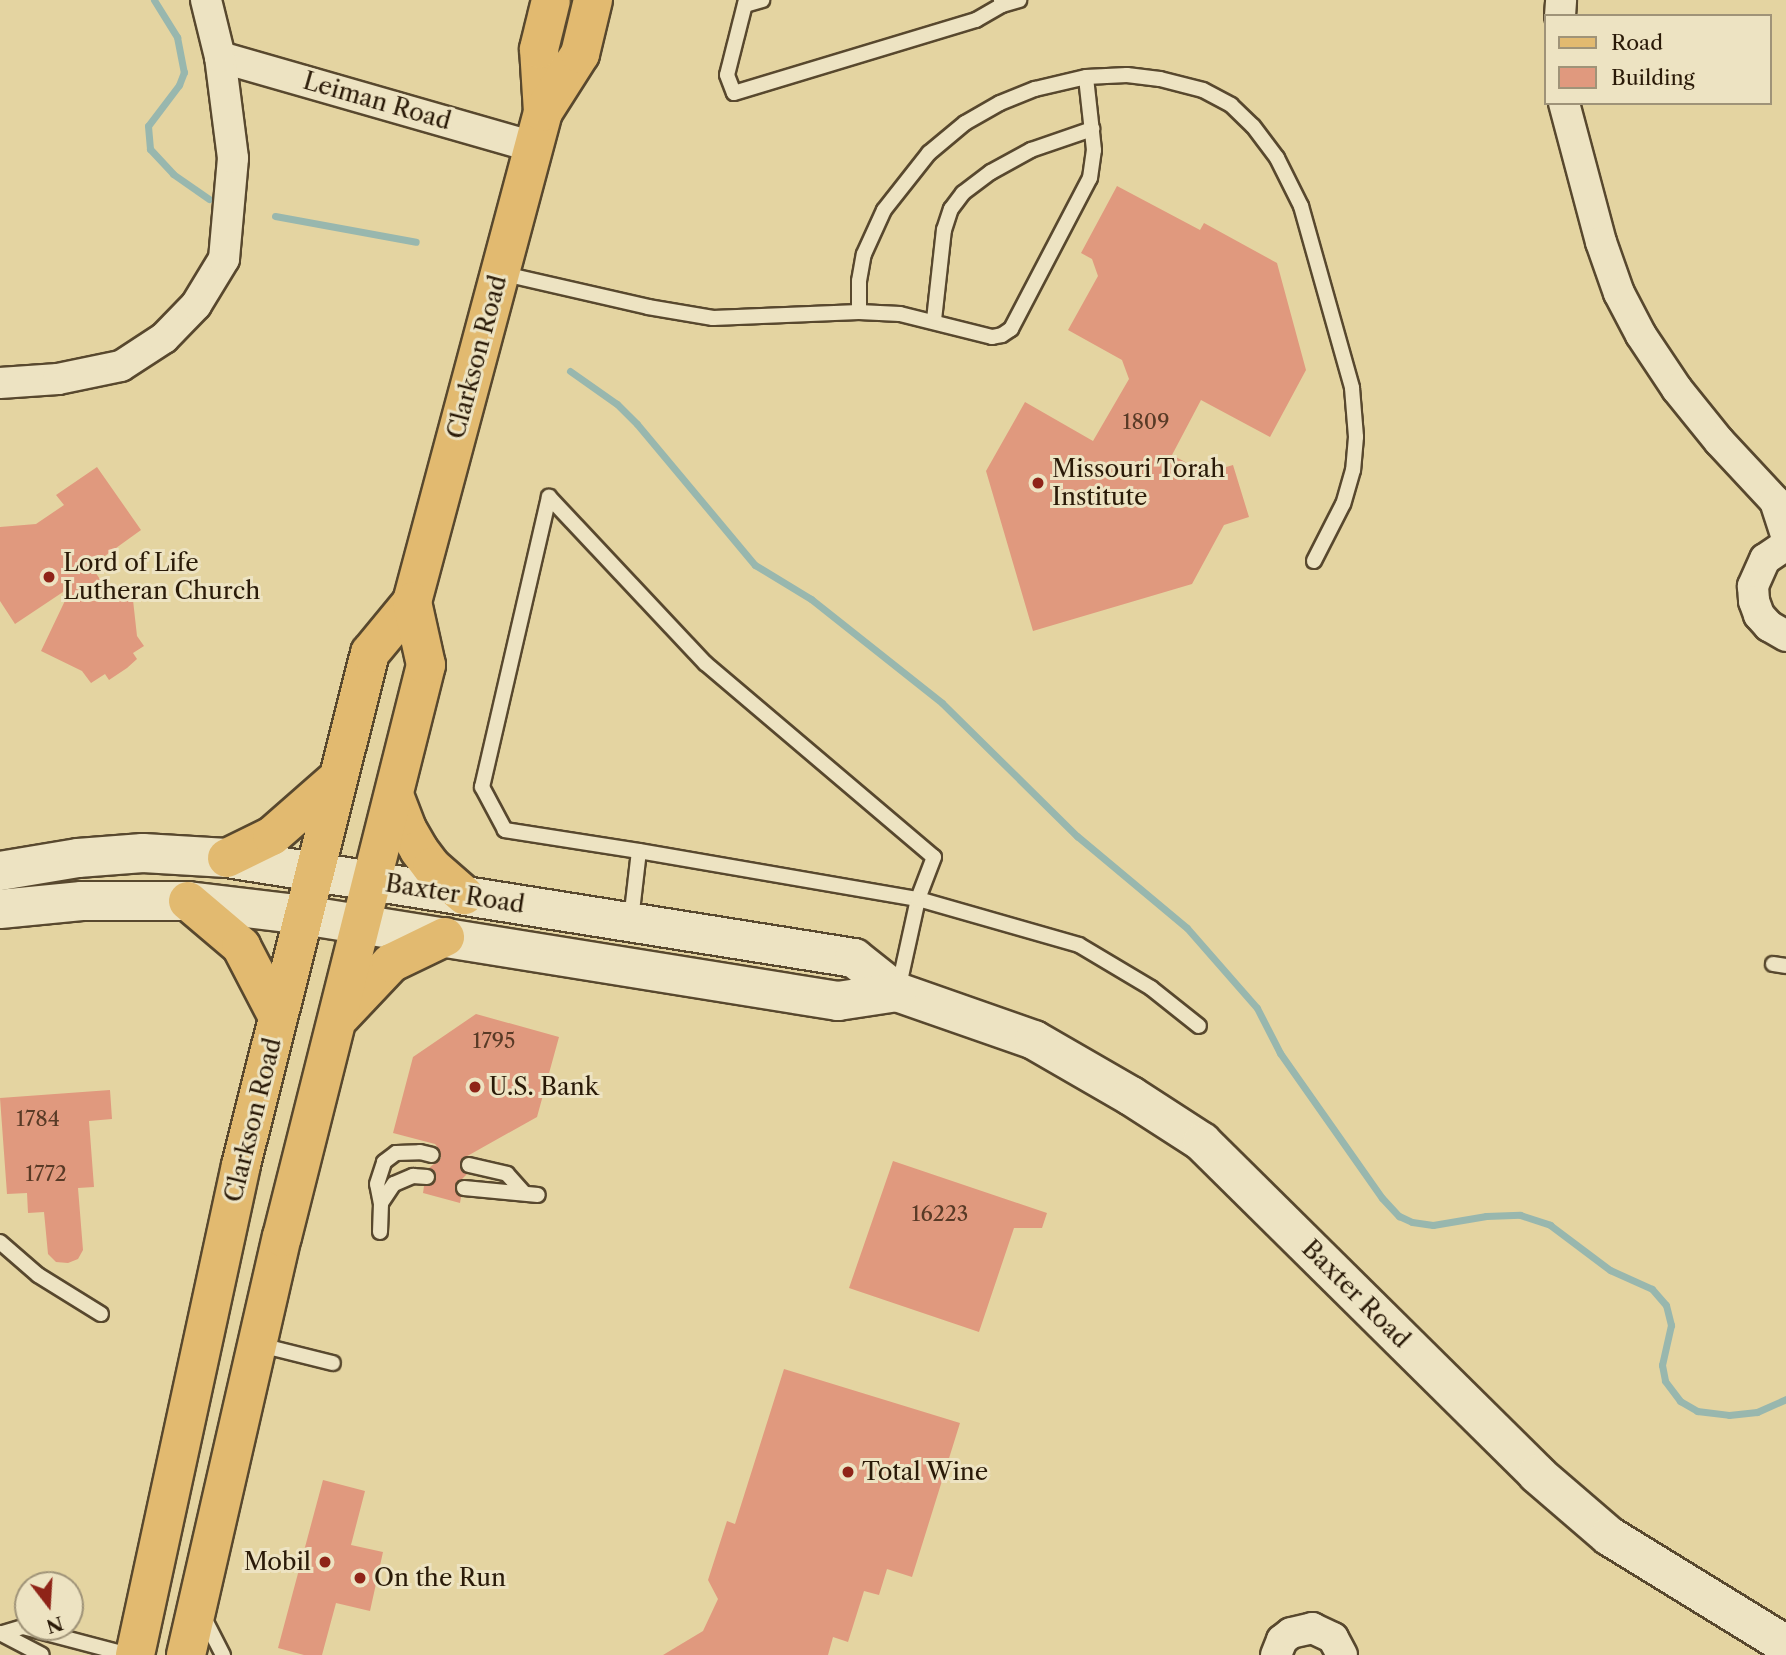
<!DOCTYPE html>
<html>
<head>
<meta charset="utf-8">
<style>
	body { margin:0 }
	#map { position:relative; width:1786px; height:1655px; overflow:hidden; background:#e4d4a1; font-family:"Libre Caslon Text",serif }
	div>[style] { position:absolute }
	.stream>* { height:7px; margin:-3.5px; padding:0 3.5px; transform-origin:3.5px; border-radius:3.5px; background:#98b7ae }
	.building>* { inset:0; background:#e0997e }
	.roads { filter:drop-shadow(2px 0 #58482e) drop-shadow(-2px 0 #58482e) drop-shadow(0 2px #58482e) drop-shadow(0 -2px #58482e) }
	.lane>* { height:14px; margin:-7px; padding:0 7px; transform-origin:7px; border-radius:7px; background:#ede3c2 }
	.street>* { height:30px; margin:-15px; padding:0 15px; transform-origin:15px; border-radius:15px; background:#ede3c2 }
	.secondary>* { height:38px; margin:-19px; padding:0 19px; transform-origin:19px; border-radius:19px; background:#ede3c2 }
	.primary>* { height:38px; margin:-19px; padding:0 19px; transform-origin:19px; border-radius:19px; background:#e2ba70 }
	.dots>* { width:19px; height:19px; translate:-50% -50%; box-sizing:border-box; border:4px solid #ede3c2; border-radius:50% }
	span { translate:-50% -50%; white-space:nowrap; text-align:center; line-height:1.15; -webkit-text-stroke:6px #ede3c2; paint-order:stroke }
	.number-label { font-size:21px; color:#583a26 }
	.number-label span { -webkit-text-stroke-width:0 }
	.street-label { font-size:24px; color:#2a1a08 }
	.poi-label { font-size:24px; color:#2a1a08 }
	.left { translate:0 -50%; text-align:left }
	.right { translate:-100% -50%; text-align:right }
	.legend { position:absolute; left:1544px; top:14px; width:228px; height:91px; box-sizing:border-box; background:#ede3c2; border:2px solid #9f9378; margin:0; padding:9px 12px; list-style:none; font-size:21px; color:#2a1a08 }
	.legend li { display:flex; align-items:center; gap:14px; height:35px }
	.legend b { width:35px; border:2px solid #9f9378 }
	.north { position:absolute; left:14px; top:1571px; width:70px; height:70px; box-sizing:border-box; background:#ede3c2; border:2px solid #9f9378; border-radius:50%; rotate:163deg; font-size:19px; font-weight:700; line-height:28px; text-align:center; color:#2a1a08 }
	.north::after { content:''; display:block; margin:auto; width:24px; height:32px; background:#8f2418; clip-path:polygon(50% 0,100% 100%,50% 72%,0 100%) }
</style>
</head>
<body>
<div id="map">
	<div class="stream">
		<div style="left:154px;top:0;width:44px;rotate:58.1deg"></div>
		<div style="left:177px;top:37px;width:36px;rotate:79deg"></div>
		<div style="left:184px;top:72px;width:14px;rotate:111deg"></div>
		<div style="left:179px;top:85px;width:51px;rotate:127.1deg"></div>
		<div style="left:148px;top:126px;width:23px;rotate:85deg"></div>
		<div style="left:150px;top:149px;width:34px;rotate:47deg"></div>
		<div style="left:173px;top:174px;width:44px;rotate:34.8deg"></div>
		<div style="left:275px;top:216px;width:143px;rotate:10.4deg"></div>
		<div style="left:570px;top:371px;width:57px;rotate:35.1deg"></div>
		<div style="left:617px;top:404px;width:28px;rotate:45deg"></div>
		<div style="left:637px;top:424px;width:184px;rotate:50.1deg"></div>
		<div style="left:755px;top:565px;width:66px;rotate:31.3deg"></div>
		<div style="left:811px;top:599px;width:167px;rotate:38.4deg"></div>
		<div style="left:942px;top:703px;width:190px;rotate:44.6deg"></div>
		<div style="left:1077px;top:836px;width:143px;rotate:39.9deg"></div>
		<div style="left:1187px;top:928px;width:106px;rotate:48.8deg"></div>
		<div style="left:1257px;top:1008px;width:51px;rotate:62.9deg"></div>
		<div style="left:1280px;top:1053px;width:177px;rotate:54.9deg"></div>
		<div style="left:1382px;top:1198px;width:25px;rotate:47deg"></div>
		<div style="left:1399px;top:1216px;width:14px;rotate:25deg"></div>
		<div style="left:1412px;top:1222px;width:21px;rotate:8deg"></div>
		<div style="left:1433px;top:1225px;width:54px;rotate:-9.6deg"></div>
		<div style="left:1486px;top:1216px;width:34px;rotate:-2deg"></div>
		<div style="left:1520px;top:1215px;width:32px;rotate:18deg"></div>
		<div style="left:1550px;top:1225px;width:75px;rotate:36.9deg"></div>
		<div style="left:1610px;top:1270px;width:46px;rotate:24.3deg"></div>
		<div style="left:1652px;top:1289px;width:21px;rotate:49deg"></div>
		<div style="left:1666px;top:1305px;width:21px;rotate:76deg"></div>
		<div style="left:1671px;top:1325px;width:41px;rotate:102.7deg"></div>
		<div style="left:1662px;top:1365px;width:16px;rotate:79deg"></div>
		<div style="left:1665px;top:1381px;width:25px;rotate:53deg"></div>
		<div style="left:1680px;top:1401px;width:20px;rotate:30deg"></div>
		<div style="left:1697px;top:1411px;width:32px;rotate:7deg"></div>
		<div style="left:1729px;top:1415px;width:28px;rotate:-6deg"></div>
		<div style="left:1757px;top:1412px;width:32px;rotate:-24deg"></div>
	</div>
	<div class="building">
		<div style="clip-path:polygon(1117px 186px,1200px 230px,1204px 223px,1277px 263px,1306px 370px,1270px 437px,1201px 400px,1172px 455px,1206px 473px,1233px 465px,1249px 517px,1224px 525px,1192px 584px,1033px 631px,986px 471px,1025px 402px,1093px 441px,1129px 379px,1122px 360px,1068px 330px,1098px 276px,1092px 259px,1081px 253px)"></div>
		<div style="clip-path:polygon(97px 467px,141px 530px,91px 566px,110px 594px,132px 591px,137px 636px,144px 646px,133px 653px,137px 659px,127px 668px,109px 680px,105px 674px,91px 683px,82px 671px,41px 651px,72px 586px,15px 624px,0 601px,0 527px,36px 524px,64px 505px,56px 495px)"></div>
		<div style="clip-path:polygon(476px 1014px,559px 1037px,537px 1117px,462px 1159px,460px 1168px,467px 1174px,455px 1186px,461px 1197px,460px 1203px,423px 1193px,424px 1186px,435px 1182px,436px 1173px,429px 1168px,441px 1158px,439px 1149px,435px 1144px,393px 1133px,413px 1057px)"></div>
		<div style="clip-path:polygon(110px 1090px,112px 1119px,89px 1121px,94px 1187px,78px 1188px,83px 1250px,78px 1259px,68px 1263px,56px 1262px,48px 1254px,44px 1212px,28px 1213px,27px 1193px,7px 1194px,0 1098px)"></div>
		<div style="clip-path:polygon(893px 1161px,1047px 1213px,1042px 1228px,1014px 1228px,979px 1332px,849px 1288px)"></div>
		<div style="clip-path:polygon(784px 1369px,960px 1423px,912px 1577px,887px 1569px,879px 1595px,864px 1591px,848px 1642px,833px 1637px,828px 1655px,663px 1655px,703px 1631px,718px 1599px,708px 1580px,727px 1521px,735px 1524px)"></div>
		<div style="clip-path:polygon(323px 1480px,365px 1491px,351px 1545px,383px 1552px,370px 1611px,336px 1603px,322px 1655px,304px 1655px,278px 1648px)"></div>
	</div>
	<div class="roads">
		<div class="lane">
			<div style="left:746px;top:0;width:77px;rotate:104.2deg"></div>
			<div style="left:727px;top:75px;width:19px;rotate:69deg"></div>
			<div style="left:734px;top:93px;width:253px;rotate:-16.8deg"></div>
			<div style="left:976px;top:20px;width:30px;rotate:-30deg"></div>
			<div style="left:1001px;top:0;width:5px;rotate:79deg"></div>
			<div style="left:1002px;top:5px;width:18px;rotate:-16deg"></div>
			<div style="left:745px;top:5px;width:18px;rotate:-16deg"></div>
			<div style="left:500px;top:273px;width:152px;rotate:12.9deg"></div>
			<div style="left:648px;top:307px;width:66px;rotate:9.6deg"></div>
			<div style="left:713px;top:318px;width:146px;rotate:-2.4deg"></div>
			<div style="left:859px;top:312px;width:41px;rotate:2.8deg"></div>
			<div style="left:900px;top:314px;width:95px;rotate:14deg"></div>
			<div style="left:992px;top:337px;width:10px;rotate:-11deg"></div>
			<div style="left:1002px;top:335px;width:11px;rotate:-34deg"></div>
			<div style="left:1011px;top:329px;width:170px;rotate:-62.4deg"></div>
			<div style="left:1090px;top:178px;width:28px;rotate:-82deg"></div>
			<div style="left:1094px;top:150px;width:73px;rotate:-96.3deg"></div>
			<div style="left:859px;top:312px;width:31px;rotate:-90deg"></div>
			<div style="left:859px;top:281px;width:27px;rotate:-80deg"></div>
			<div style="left:864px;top:254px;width:48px;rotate:-65.6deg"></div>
			<div style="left:884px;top:210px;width:73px;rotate:-51.7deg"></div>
			<div style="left:929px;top:153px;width:47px;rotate:-39.8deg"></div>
			<div style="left:965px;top:123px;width:40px;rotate:-29.7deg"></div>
			<div style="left:1000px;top:103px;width:38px;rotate:-22deg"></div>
			<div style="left:1035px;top:89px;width:52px;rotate:-13.2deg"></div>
			<div style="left:1086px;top:77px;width:41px;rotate:-2.8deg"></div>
			<div style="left:1127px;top:75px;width:33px;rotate:7deg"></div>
			<div style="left:1160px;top:79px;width:44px;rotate:14.3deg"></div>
			<div style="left:1203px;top:90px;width:32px;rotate:28deg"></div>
			<div style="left:1231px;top:105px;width:30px;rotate:44deg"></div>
			<div style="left:1253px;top:126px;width:40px;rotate:53deg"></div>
			<div style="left:1277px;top:158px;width:54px;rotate:63.4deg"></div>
			<div style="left:1301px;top:206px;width:189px;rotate:74.3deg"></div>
			<div style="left:1352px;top:388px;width:49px;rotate:85.3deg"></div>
			<div style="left:1356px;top:437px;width:33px;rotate:95deg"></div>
			<div style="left:1353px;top:470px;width:35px;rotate:106deg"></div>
			<div style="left:1343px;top:504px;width:64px;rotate:117deg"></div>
			<div style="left:934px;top:320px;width:91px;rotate:-83.7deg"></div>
			<div style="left:944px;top:230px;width:22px;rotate:-72deg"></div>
			<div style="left:951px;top:209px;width:20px;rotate:-53deg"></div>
			<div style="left:963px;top:193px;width:35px;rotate:-37deg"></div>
			<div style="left:991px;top:172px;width:46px;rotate:-28.8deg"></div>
			<div style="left:1031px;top:150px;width:65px;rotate:-19deg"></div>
			<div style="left:639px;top:851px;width:283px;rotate:9.8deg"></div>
			<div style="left:918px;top:899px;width:93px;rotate:102.4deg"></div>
			<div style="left:631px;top:920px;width:69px;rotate:-83.4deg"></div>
			<div style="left:639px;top:851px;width:136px;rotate:-171.1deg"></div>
			<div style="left:505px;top:830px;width:49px;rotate:-118.1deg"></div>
			<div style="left:482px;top:787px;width:298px;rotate:-77deg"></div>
			<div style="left:549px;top:497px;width:228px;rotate:46.8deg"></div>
			<div style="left:705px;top:663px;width:300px;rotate:40.3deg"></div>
			<div style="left:934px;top:857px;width:45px;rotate:110.9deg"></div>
			<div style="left:918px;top:899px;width:167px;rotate:15.9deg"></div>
			<div style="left:1079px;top:945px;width:84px;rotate:30.8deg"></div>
			<div style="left:1151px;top:988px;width:61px;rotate:38.4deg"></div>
			<div style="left:1773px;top:964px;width:13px;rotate:9deg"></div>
			<div style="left:469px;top:1165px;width:39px;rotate:13deg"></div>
			<div style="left:507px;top:1174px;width:24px;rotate:48deg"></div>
			<div style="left:464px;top:1188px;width:74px;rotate:5.4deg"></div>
			<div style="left:381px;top:1204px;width:20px;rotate:-101deg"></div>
			<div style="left:377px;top:1184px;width:23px;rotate:-72deg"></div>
			<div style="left:384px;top:1162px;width:15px;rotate:-37deg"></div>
			<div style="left:396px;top:1153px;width:24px;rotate:-2deg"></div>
			<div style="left:420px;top:1152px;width:12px;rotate:14deg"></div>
			<div style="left:380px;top:1232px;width:29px;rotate:-88deg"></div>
			<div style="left:381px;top:1203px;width:23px;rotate:-56deg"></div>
			<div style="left:394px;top:1184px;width:21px;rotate:-23deg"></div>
			<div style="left:413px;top:1176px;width:14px;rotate:4deg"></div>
			<div style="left:0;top:1242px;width:50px;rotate:41deg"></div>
			<div style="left:38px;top:1275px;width:74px;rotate:31.8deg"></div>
			<div style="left:260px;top:1345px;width:75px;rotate:13.9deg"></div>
			<div style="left:203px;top:1616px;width:44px;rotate:62.9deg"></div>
			<div style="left:0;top:1633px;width:47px;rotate:27.6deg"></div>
			<div style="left:3px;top:1633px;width:21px;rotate:-17deg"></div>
			<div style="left:23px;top:1627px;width:111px;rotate:14.7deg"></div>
		</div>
		<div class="street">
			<div style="left:1560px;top:16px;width:16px;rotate:-86deg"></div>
			<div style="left:220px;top:57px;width:327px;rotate:16deg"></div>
			<div style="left:1564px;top:103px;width:144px;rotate:75.1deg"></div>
			<div style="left:1601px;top:242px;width:54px;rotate:70.6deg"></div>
			<div style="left:1619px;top:293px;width:47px;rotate:62.4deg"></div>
			<div style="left:1641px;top:335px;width:65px;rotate:56.3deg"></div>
			<div style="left:1677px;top:389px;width:67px;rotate:51.1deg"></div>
			<div style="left:1719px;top:441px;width:82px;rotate:47deg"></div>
			<div style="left:1775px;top:501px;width:35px;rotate:72deg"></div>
			<div style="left:0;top:383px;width:58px;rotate:-3.9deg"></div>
			<div style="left:58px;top:379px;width:64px;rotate:-11.7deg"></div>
			<div style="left:121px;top:366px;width:51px;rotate:-33.1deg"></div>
			<div style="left:164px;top:338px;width:46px;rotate:-45.9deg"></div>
			<div style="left:196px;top:305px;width:54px;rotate:-58.7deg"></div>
			<div style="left:224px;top:259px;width:101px;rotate:-84.9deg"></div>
			<div style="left:233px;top:158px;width:102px;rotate:-97.3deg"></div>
			<div style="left:220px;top:57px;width:59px;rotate:-103.8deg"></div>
			<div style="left:1786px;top:545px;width:25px;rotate:146deg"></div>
			<div style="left:1765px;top:559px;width:30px;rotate:114deg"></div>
			<div style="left:1753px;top:586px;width:15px;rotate:86deg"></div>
			<div style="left:1754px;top:601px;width:15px;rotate:70deg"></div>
			<div style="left:1759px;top:615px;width:15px;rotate:48deg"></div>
			<div style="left:1769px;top:626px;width:20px;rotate:30deg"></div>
			<div style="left:1276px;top:1655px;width:16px;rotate:-68deg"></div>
			<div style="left:1282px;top:1640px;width:11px;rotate:-38deg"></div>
			<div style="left:1291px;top:1633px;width:22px;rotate:-13deg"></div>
			<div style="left:1312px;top:1628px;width:23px;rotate:25deg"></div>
			<div style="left:1333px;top:1638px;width:19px;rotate:62deg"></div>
		</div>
		<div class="secondary">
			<div style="left:0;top:871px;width:79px;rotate:-9.5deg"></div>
			<div style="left:78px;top:858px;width:65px;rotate:-4.4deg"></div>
			<div style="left:143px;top:853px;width:84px;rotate:3.4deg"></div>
			<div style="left:227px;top:858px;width:635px;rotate:9.06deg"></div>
			<div style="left:854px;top:958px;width:55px;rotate:38.3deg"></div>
			<div style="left:897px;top:992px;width:145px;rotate:19.3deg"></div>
			<div style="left:1034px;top:1040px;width:112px;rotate:30deg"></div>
			<div style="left:1131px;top:1096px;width:85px;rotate:32.9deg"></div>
			<div style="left:1202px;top:1142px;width:472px;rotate:44.7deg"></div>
			<div style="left:1537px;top:1474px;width:95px;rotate:40.7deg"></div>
			<div style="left:1609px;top:1536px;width:208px;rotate:31.6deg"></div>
			<div style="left:0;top:909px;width:82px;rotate:-5.6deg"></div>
			<div style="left:82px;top:901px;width:106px"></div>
			<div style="left:188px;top:901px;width:116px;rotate:6.9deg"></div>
			<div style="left:303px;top:915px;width:542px;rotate:9.13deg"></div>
			<div style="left:838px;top:1001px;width:60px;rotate:-8.7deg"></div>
		</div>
		<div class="primary">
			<div style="left:543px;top:112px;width:63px;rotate:-93.6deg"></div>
			<div style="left:539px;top:49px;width:50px;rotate:-76.2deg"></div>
			<div style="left:394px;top:795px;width:36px;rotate:69deg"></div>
			<div style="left:407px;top:829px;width:24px;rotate:60deg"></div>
			<div style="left:419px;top:850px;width:21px;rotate:53deg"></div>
			<div style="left:432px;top:867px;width:43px;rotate:41.2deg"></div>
			<div style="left:227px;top:858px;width:50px;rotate:-26.1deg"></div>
			<div style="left:272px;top:836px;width:88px;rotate:-41.3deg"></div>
			<div style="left:188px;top:901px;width:70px;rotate:40.3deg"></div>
			<div style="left:241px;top:946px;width:80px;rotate:62.5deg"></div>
			<div style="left:341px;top:1016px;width:73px;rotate:-46.7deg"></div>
			<div style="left:391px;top:963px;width:60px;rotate:-25.7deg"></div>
			<div style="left:135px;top:1655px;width:501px;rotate:-77.79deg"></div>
			<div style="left:241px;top:1165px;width:528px;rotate:-75.86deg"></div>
			<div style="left:370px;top:653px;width:66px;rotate:-50.5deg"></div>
			<div style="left:412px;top:602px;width:507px;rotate:-75.03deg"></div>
			<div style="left:543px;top:112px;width:69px;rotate:-57.5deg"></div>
			<div style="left:580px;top:54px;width:56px;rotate:-76.5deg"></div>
			<div style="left:186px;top:1655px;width:429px;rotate:-77.1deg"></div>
			<div style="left:282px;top:1237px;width:590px;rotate:-75.87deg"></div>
			<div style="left:426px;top:665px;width:65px;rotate:-102.5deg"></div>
		</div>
	</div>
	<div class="dots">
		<div style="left:1038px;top:483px;background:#8f2418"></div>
		<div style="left:49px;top:577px;background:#8f2418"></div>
		<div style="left:475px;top:1087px;background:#8f2418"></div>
		<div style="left:848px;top:1472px;background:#8f2418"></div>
		<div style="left:325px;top:1562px;background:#8f2418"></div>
		<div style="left:360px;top:1578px;background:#8f2418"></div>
	</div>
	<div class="number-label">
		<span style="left:1146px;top:422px">1809</span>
		<span style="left:494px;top:1041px">1795</span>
		<span style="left:38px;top:1119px">1784</span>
		<span style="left:46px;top:1174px">1772</span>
		<span style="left:940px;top:1214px">16223</span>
	</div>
	<div class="street-label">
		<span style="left:377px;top:101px;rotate:16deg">Leiman Road</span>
		<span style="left:477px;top:357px;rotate:-75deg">Clarkson Road</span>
		<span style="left:455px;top:894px;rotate:9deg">Baxter Road</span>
		<span style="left:253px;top:1120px;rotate:-76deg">Clarkson Road</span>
		<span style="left:1356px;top:1294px;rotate:45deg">Baxter Road</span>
	</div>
	<div class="poi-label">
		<span class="left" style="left:1052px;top:483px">Missouri Torah<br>Institute</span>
		<span class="left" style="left:63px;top:577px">Lord of Life<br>Lutheran Church</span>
		<span class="left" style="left:489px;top:1087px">U.S. Bank</span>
		<span class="left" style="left:862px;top:1472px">Total Wine</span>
		<span class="right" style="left:311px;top:1562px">Mobil</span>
		<span class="left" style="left:374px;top:1578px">On the Run</span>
	</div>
	<ul class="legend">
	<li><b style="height:9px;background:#e2ba70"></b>Road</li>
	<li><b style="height:19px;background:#e0997e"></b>Building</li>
	</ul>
	<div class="north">N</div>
</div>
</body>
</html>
